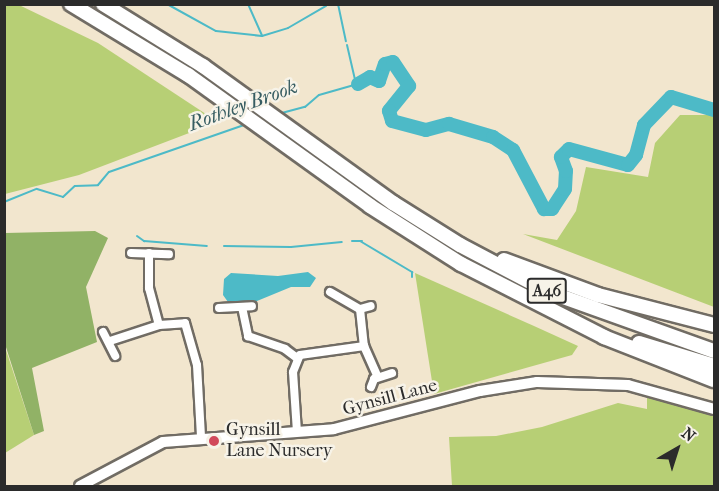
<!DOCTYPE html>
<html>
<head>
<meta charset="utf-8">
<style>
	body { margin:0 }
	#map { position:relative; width:719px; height:491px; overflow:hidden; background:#f2e6ce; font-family:"IM FELL French Canon",serif }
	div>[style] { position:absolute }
	.green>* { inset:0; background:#b7cf75 }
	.forest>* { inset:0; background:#91b266 }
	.water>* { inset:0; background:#4dbac7 }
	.stream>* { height:2px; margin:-1px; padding:0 1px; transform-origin:1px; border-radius:1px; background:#4dbac7 }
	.river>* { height:14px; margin:-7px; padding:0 7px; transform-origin:7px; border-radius:7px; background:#4dbac7 }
	.roads { filter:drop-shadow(2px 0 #716c64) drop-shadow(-2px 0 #716c64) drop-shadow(0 2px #716c64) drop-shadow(0 -2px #716c64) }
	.street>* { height:8px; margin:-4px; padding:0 4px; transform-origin:4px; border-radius:4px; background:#fff }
	.secondary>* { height:10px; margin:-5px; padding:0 5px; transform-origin:5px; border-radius:5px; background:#fff }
	.highway>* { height:14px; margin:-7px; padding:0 7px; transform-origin:7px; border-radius:7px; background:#fff }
	.dots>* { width:16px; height:16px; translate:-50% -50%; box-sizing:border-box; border:3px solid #f7f3e8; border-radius:50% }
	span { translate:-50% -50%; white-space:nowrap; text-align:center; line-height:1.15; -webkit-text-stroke:5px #f7f3e8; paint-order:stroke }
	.shield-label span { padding:2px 4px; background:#f7f3e8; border:2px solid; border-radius:4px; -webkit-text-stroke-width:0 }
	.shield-label { font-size:16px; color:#2b2b2b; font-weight:700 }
	.street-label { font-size:18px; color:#2b2b2b }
	.poi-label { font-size:18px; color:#2b2b2b }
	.left { translate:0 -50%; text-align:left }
	.water-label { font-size:20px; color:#375d62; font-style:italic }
	.frame { position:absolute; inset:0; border:6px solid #2b2b2b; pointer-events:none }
	.north { position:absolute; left:647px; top:419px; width:60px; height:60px; -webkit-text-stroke:4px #f7f3e8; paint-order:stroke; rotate:39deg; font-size:16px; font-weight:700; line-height:24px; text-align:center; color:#2b2b2b }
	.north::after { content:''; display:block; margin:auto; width:21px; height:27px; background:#2b2b2b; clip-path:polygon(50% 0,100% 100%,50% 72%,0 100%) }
</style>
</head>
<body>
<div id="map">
	<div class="green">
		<div style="clip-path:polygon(4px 5px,19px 5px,98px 43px,218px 122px,79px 175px,5px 194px)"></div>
		<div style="clip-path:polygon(680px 115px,714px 115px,714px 307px,523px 234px,557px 240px,576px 211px,586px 167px,648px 177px,655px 143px)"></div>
		<div style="clip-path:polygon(415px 273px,534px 326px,578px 346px,572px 355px,434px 394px)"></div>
		<div style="clip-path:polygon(4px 344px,34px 435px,5px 453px,4px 453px)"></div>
		<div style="clip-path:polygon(647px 393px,714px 413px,714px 486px,452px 486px,449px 437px,496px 436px,542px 427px,618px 403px,647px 409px)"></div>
	</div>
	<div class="forest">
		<div style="clip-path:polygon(95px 231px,108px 238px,86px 287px,97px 342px,32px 368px,44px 431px,34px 435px,5px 344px,5px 233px)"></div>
	</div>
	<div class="water">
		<div style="clip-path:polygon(308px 272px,316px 278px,310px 287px,291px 287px,257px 301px,228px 302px,223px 295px,224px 279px,231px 273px,278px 276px)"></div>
	</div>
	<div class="stream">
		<div style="left:167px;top:4px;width:56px;rotate:28.9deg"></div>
		<div style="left:216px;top:31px;width:46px;rotate:6.2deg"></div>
		<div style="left:262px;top:36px;width:27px;rotate:-17deg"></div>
		<div style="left:288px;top:28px;width:44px;rotate:-30.1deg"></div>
		<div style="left:248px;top:4px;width:35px;rotate:66deg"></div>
		<div style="left:338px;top:4px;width:38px;rotate:78deg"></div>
		<div style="left:328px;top:5px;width:1px;rotate:-90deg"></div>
		<div style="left:347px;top:45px;width:39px;rotate:77deg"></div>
		<div style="left:278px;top:114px;width:28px;rotate:-15deg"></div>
		<div style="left:305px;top:107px;width:18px;rotate:-41deg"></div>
		<div style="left:319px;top:95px;width:41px;rotate:-15.8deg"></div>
		<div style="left:4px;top:202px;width:35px;rotate:-22deg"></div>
		<div style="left:37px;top:189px;width:27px;rotate:17deg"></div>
		<div style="left:63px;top:197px;width:16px;rotate:-43deg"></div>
		<div style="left:75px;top:186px;width:23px;rotate:-2deg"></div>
		<div style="left:98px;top:185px;width:17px;rotate:-50deg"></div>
		<div style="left:109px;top:172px;width:146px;rotate:-19.2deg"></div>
		<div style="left:137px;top:236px;width:9px;rotate:36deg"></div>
		<div style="left:144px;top:241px;width:63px;rotate:4.5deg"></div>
		<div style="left:352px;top:241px;width:10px"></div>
		<div style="left:360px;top:241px;width:61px;rotate:30.8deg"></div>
		<div style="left:412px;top:272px;width:5px;rotate:90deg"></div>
		<div style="left:224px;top:246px;width:67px;rotate:0.9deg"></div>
		<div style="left:291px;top:247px;width:51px;rotate:-5.6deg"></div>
	</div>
	<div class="river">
		<div style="left:358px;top:84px;width:14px;rotate:-30deg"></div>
		<div style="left:370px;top:77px;width:10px;rotate:24deg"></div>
		<div style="left:379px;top:81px;width:18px;rotate:-71deg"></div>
		<div style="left:385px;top:64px;width:8px;rotate:-14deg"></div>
		<div style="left:393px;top:62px;width:29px;rotate:56deg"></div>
		<div style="left:409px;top:86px;width:32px;rotate:129deg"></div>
		<div style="left:389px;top:111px;width:10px;rotate:73deg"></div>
		<div style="left:392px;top:121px;width:35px;rotate:15deg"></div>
		<div style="left:426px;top:130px;width:24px;rotate:-15deg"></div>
		<div style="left:449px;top:124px;width:46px;rotate:16.5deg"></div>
		<div style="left:493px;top:137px;width:24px;rotate:33deg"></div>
		<div style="left:513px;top:150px;width:67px;rotate:62.3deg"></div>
		<div style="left:544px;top:209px;width:8px"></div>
		<div style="left:552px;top:209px;width:24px;rotate:-57deg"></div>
		<div style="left:565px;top:189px;width:18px;rotate:-87deg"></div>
		<div style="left:566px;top:171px;width:15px;rotate:-110deg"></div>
		<div style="left:561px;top:157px;width:11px;rotate:-45deg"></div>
		<div style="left:569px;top:149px;width:61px;rotate:15.2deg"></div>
		<div style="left:628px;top:165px;width:13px;rotate:-51deg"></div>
		<div style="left:636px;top:155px;width:31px;rotate:-75deg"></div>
		<div style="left:644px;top:125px;width:39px;rotate:-46deg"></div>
		<div style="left:671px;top:97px;width:45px;rotate:16.8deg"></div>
	</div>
	<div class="roads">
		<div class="street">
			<div style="left:131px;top:253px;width:38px;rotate:2deg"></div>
			<div style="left:149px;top:253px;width:35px;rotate:90deg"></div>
			<div style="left:149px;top:288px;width:38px;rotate:75deg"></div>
			<div style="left:330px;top:292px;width:34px;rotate:30deg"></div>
			<div style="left:360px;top:309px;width:37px;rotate:84deg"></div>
			<div style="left:364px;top:346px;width:34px;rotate:66deg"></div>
			<div style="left:242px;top:307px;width:30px;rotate:78deg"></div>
			<div style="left:248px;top:336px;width:39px;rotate:19deg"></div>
			<div style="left:285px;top:349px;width:15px;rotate:37deg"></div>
			<div style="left:219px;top:308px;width:33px;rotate:-3deg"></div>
			<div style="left:360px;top:309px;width:11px;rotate:-15deg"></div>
			<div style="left:103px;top:332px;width:27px;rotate:63deg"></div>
			<div style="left:110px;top:341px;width:52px;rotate:-18.1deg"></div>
			<div style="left:159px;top:325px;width:26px;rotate:-4deg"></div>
			<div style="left:185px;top:323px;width:44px;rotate:74.1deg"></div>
			<div style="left:197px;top:365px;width:72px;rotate:86.8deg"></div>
			<div style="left:371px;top:387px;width:9px;rotate:-69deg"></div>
			<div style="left:374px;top:379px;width:19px;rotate:-18deg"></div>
			<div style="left:297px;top:432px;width:60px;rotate:-93.8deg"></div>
			<div style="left:293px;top:372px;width:18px;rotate:-68deg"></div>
			<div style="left:300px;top:355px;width:65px;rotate:-8deg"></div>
		</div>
		<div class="secondary">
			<div style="left:80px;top:486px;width:94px;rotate:-27.9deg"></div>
			<div style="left:163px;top:442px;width:171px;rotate:-4.3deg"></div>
			<div style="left:334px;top:429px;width:151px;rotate:-14.6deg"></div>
			<div style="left:480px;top:391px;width:58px;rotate:-9deg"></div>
			<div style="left:537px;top:382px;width:91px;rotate:1.9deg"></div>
			<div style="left:628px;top:385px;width:89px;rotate:15.6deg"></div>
		</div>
		<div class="highway">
			<div style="left:71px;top:4px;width:137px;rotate:31.3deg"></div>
			<div style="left:188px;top:75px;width:224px;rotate:35.7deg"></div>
			<div style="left:370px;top:206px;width:108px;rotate:32.5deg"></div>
			<div style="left:461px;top:264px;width:161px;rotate:27deg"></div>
			<div style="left:604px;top:337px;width:118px;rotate:21.4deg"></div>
			<div style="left:103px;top:4px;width:118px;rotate:31.8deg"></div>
			<div style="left:203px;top:66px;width:234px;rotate:35.8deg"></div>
			<div style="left:393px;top:203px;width:79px;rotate:32.1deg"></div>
			<div style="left:460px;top:245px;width:101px;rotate:27.8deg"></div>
			<div style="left:549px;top:292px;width:175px;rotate:19.7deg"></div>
			<div style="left:504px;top:260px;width:100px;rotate:20.4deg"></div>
			<div style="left:598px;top:295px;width:120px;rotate:14.5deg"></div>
			<div style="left:639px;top:343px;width:78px;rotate:17deg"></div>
		</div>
	</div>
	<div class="dots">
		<div style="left:214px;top:441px;background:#d1495b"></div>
	</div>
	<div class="shield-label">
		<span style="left:547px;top:291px">A46</span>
	</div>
	<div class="street-label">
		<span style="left:390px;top:398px;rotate:-15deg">Gynsill Lane</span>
	</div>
	<div class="poi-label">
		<span class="left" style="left:226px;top:441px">Gynsill<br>Lane Nursery</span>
	</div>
	<div class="water-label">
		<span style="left:243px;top:105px;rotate:-20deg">Rothley Brook</span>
	</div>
	<div class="frame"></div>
	<div class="north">N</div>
</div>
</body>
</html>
